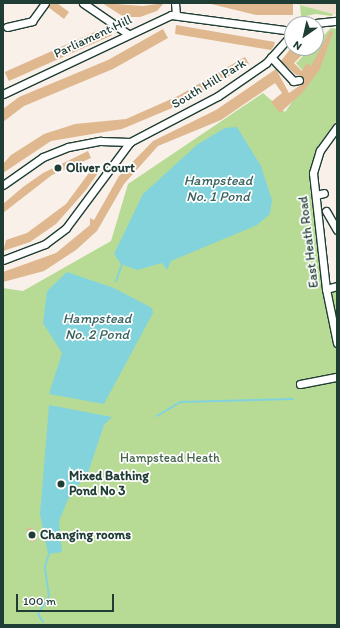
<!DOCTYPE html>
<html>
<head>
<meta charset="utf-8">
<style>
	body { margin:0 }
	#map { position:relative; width:340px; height:628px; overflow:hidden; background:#f9f1e9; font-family:Itim,sans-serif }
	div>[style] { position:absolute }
	.built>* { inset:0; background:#f1e0ce }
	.green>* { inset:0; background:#b7db95 }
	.water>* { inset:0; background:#82d3db }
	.stream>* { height:2px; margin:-1px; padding:0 1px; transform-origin:1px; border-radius:1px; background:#82d3db }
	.building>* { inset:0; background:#dfb890; transform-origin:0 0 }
	.roads { filter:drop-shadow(1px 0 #1f3d34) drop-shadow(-1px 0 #1f3d34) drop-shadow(0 1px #1f3d34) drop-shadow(0 -1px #1f3d34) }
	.minor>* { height:7px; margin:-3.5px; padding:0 3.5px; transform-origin:3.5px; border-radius:3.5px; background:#fff }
	.dots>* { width:11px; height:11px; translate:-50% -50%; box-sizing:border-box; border:2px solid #fff; border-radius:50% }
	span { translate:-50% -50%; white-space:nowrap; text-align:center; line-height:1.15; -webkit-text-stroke:3.5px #fff; paint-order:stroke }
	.street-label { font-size:13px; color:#1f3d34 }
	.poi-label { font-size:13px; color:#1f3d34; font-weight:700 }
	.left { translate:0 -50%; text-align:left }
	.park-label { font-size:13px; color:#45644c }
	.water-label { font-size:14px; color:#38625e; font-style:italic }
	.frame { position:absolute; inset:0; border:4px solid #1f3d34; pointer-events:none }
	.north { position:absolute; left:284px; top:16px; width:40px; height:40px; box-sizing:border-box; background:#fff; border:1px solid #a5b1ae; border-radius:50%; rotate:214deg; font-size:11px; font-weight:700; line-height:16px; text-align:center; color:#1f3d34 }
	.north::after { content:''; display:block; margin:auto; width:14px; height:18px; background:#1f3d34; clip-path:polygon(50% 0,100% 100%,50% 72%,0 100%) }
	.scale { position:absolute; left:16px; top:594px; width:98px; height:18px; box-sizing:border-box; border:2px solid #1f3d34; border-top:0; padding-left:5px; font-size:12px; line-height:14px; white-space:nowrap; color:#1f3d34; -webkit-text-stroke:3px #fff; paint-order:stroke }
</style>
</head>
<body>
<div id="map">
	<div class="built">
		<div style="clip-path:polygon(291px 3px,337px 3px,337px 15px,300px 5px)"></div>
	</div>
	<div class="green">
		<div style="clip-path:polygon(300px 5px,333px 14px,332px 16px,316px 14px,301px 17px)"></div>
		<div style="clip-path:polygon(331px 28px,337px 29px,337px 120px,318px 146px,309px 178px,323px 287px,337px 286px,337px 625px,3px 625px,3px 288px,23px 291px,111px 241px,128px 184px,263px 93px,285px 112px,309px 78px,296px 63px,311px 48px,316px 48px,316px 43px)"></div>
	</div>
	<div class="water">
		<div style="clip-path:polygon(237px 127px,261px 166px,272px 200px,270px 214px,257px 225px,171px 261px,167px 270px,162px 263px,137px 270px,121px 264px,114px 254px,143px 194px,198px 144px,225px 128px)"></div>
		<div style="clip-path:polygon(67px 272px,114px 288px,152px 308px,153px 313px,104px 404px,49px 394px,62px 353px,43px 323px,47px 291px)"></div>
		<div style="clip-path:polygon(49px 405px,112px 417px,104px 425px,88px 473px,70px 495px,59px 521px,62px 552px,48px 554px,40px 514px)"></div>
	</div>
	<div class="stream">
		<div style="left:116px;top:281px;width:20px;rotate:-70deg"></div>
		<div style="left:157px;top:416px;width:27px;rotate:-31deg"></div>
		<div style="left:180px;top:402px;width:113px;rotate:-1.5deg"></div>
		<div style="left:43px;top:622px;width:9px;rotate:-122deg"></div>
		<div style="left:38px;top:614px;width:21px;rotate:-59deg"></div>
		<div style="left:49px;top:596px;width:30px;rotate:-98deg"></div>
		<div style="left:45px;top:566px;width:16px;rotate:-72deg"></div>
	</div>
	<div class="building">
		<div style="clip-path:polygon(50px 3px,57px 3px,69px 12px,64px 19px,48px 7px)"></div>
		<div style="clip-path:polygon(102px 3px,143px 6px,164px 3px,157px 11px,140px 17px,124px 17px)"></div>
		<div style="clip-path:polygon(207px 3px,293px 3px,293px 15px,256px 15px)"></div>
		<div style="clip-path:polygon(176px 25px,275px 42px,274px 46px,271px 50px,175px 34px)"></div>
		<div style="left:108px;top:26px;width:10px;height:113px;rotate:66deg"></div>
		<div style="clip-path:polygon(163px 29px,168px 38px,113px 69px,24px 106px,3px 122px,3px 109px,19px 97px,108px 60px)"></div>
		<div style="clip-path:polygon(330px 31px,333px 32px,320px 69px,302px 93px,280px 113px,271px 102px,282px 93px,275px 83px,221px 120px,158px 146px,124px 184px,97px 231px,76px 250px,44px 271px,3px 282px,3px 272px,56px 253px,90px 225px,90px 218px,94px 220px,119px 176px,153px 141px,216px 110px,276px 69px,289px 93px,302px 84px,303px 77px,296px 75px,281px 61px,291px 48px,309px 48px,294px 63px,302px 71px,307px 63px,311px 66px)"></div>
		<div style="clip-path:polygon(245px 57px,249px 64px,184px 103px,122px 129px,51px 141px,3px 173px,3px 164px,11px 155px,44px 134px,75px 124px,126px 119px,178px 96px)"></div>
		<div style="clip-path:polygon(88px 151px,91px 158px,52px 175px,3px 213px,3px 204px,23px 187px,43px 173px)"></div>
		<div style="clip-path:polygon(94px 166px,100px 170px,86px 190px,56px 224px,30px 242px,3px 251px,6px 240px,27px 233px,66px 204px)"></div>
		<div style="left:32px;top:527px;width:14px;height:6px;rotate:69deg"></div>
	</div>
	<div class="roads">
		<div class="minor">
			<div style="left:83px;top:3px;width:55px;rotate:34.6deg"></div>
			<div style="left:175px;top:3px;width:12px;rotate:85deg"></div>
			<div style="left:306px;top:24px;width:31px;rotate:-6deg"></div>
			<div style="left:7px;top:27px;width:26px;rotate:-13deg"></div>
			<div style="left:32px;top:21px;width:22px;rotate:-54deg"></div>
			<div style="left:271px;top:57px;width:33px;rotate:47deg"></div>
			<div style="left:293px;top:81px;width:6px;rotate:-9deg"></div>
			<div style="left:3px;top:94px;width:186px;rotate:-25.2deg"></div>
			<div style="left:171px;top:15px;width:122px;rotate:7.5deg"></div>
			<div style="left:337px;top:127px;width:29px;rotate:126deg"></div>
			<div style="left:320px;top:150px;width:24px;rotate:107deg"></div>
			<div style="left:313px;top:173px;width:117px;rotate:83.6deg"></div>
			<div style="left:326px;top:289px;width:55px;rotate:78.5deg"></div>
			<div style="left:3px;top:185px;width:49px;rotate:-35deg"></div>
			<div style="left:43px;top:157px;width:27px;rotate:-22deg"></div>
			<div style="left:68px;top:147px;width:33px;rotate:-11deg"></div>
			<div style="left:100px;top:141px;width:30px;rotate:2deg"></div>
			<div style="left:316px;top:195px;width:8px;rotate:-14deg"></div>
			<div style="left:326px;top:211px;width:22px;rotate:60deg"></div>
			<div style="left:3px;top:260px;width:45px;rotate:-20.9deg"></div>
			<div style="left:45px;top:244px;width:26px;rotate:-37deg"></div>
			<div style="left:66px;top:228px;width:107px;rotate:-53.3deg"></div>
			<div style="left:130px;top:142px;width:99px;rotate:-27.6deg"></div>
			<div style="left:218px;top:96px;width:58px;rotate:-34.5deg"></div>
			<div style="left:266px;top:63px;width:39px;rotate:-48deg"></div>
			<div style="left:326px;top:289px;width:11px;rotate:-15deg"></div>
			<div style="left:300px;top:384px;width:38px;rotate:-11deg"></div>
		</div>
	</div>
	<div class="dots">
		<div style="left:58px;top:168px;background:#1f3d34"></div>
		<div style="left:61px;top:484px;background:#1f3d34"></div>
		<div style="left:32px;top:535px;background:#1f3d34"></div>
	</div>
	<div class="street-label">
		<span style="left:93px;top:37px;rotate:-25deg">Parliament Hill</span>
		<span style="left:209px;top:84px;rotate:-31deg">South Hill Park</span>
		<span style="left:309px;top:242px;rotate:-97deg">East Heath Road</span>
	</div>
	<div class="poi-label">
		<span class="left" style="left:66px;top:168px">Oliver Court</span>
		<span class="left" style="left:69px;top:484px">Mixed Bathing<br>Pond No 3</span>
		<span class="left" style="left:40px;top:535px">Changing rooms</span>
	</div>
	<div class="park-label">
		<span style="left:170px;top:458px">Hampstead Heath</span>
	</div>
	<div class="water-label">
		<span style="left:218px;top:189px">Hampstead<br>No. 1 Pond</span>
		<span style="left:97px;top:327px">Hampstead<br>No. 2 Pond</span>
	</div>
	<div class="frame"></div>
	<div class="north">N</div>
	<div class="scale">100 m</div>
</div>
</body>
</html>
